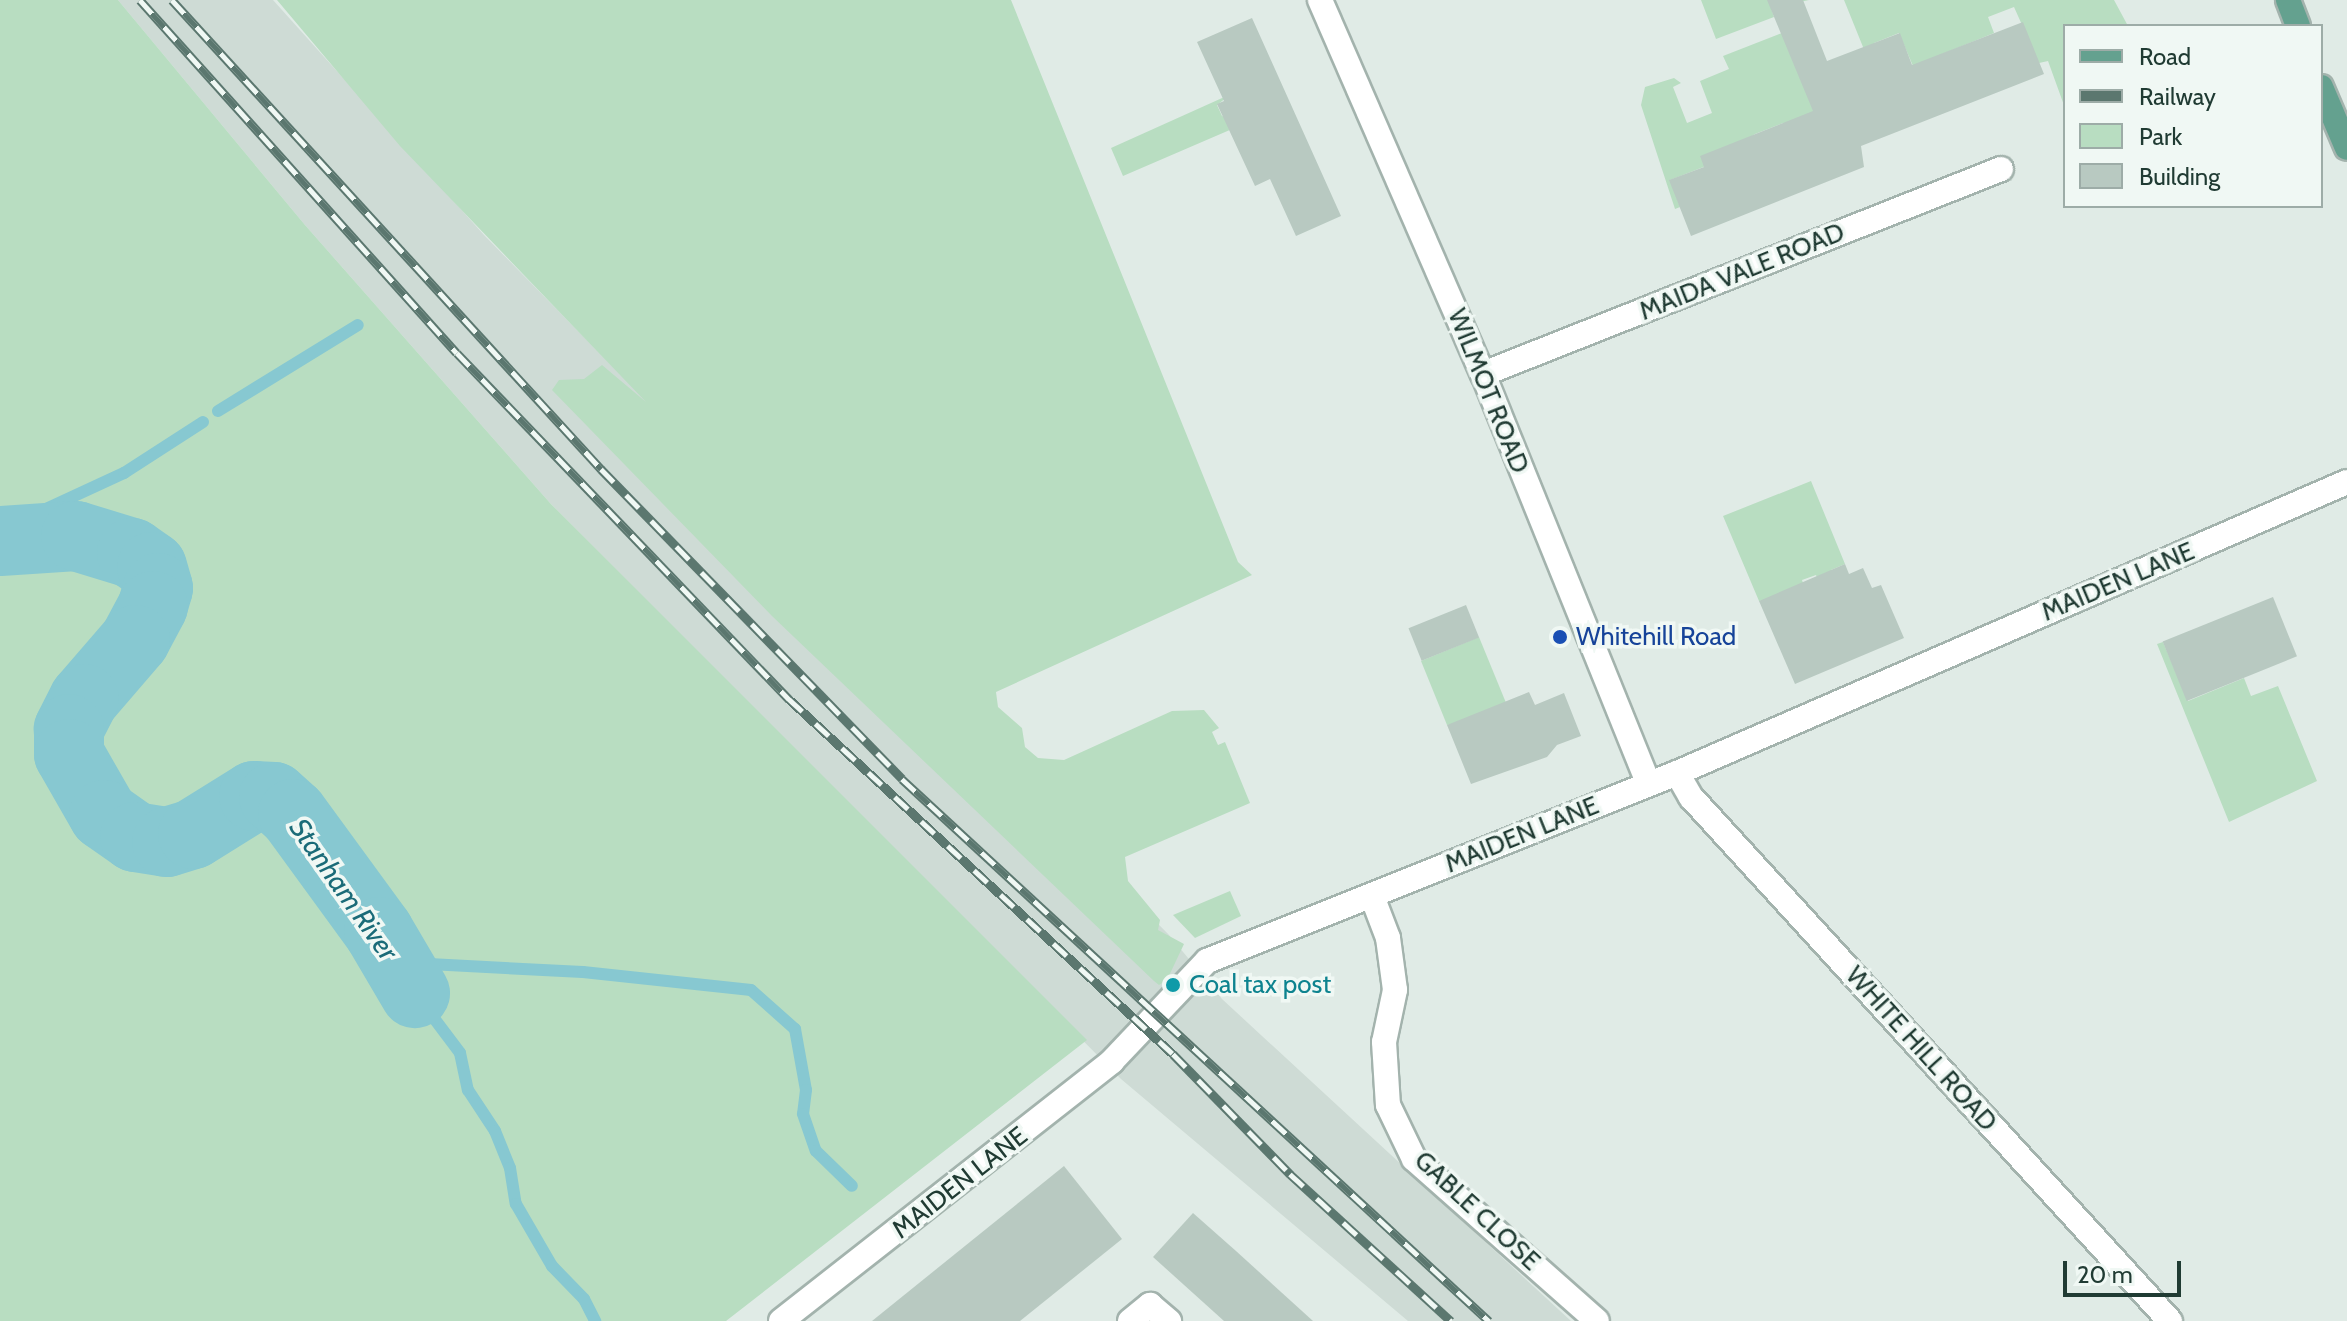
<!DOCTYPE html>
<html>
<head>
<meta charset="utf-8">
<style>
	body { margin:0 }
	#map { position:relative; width:2347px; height:1321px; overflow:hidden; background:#e0ebe6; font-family:Cabin,sans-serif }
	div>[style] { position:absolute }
	.built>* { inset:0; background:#cedbd5 }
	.green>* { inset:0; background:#b8ddc1 }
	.stream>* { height:12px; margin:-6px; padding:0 6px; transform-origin:6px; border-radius:6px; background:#87c8d1 }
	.river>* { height:70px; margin:-35px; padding:0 35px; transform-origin:35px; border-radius:35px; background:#87c8d1 }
	.building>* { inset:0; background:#b8c9c1; transform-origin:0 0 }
	.roads { filter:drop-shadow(2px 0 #a3b3ad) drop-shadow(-2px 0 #a3b3ad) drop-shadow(0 2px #a3b3ad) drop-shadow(0 -2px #a3b3ad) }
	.street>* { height:24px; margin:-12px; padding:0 12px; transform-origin:12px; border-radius:12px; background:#fff }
	.primary>* { height:24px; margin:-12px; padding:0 12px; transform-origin:12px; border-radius:12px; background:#64a18f }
	.rail>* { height:9px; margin-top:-4.5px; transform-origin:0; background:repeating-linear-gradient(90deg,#f0f8f4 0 18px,#5b776f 0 36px); box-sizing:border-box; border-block:2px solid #5b776f }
	.dots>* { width:22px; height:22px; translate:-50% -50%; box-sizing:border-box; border:4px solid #f0f8f4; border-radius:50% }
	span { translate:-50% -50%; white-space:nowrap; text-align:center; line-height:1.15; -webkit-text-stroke:7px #f0f8f4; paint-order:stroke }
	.street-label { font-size:26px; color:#203b33 }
	.transit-label { font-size:26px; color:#164399 }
	.left { translate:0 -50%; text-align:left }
	.culture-label { font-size:26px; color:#0d838f }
	.water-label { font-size:28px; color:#1a6b78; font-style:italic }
	.legend { position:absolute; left:2063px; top:24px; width:260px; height:184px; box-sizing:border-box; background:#f0f8f4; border:2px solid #9daca7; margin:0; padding:10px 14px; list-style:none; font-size:24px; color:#203b33 }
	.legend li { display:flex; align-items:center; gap:16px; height:40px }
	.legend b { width:40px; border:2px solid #9daca7 }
	.scale { position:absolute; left:2063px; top:1261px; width:118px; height:36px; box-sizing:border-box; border:4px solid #203b33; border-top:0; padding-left:10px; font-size:24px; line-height:28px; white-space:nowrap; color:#203b33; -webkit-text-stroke:6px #f0f8f4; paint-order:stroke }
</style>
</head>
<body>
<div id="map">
	<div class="built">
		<div style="clip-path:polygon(118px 0,273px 0,484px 235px,1169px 935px,1222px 999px,1571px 1321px,1408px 1321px,1121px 1079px,550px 503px,305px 225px)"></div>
	</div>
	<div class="green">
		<div style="clip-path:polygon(0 0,118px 0,305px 225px,550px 503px,1087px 1040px,726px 1321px,0 1321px)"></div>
		<div style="clip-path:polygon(277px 0,1011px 0,1238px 562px,1252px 575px,996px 692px,998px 707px,1022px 728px,1025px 747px,1038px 758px,1064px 760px,1172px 711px,1204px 710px,1219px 728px,1212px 732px,1218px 745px,1225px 742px,1250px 803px,1125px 857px,1128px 881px,1160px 920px,1158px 930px,1184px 944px,1167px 980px,1159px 985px,1154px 981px,772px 616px,552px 390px,559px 380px,584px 379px,602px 365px,646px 402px,400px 146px)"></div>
		<div style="clip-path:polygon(1701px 0,1809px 0,1771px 8px,1774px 17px,1716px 39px)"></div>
		<div style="clip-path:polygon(1844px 0,2114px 0,2128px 26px,2065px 26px,2065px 108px,2048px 61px,2039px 63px,2014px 7px,1988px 17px,1994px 33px,1913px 66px,1899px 33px,1874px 43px,1897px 131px)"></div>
		<div style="clip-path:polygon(1782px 33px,1845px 106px,1787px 133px,1783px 123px,1755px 134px,1706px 166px,1670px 180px,1680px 207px,1675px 209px,1641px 105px,1645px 87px,1674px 78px,1681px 83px,1673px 87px,1687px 123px,1712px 113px,1700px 81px,1729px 69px,1723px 56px)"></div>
		<div style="clip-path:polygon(1231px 94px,1217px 105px,1222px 116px,1246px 123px,1123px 176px,1111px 148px)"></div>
		<div style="clip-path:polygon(1811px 481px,1845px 564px,1831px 570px,1844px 600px,1829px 607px,1816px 575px,1802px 580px,1806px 592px,1759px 601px,1723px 516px)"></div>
		<div style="clip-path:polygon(1479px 637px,1511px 715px,1447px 725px,1421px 661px)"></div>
		<div style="clip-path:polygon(2163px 642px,2188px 701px,2244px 678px,2251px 696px,2278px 686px,2317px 781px,2229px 822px,2157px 644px)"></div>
		<div style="clip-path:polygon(1230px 891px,1241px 916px,1195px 938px,1173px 915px)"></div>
	</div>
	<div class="stream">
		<div style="left:218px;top:411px;width:164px;rotate:-31.6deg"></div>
		<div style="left:0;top:541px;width:28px;rotate:-45deg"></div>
		<div style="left:20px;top:521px;width:115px;rotate:-24.8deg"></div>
		<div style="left:124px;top:473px;width:94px;rotate:-32.8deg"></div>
		<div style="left:391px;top:952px;width:22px;rotate:30deg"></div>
		<div style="left:410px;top:963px;width:173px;rotate:3deg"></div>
		<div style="left:583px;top:972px;width:169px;rotate:6.1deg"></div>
		<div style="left:751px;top:990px;width:59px;rotate:41.6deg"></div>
		<div style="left:795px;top:1029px;width:62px;rotate:79.8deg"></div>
		<div style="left:806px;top:1090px;width:24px;rotate:97deg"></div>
		<div style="left:803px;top:1114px;width:39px;rotate:71deg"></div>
		<div style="left:816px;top:1151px;width:50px;rotate:44.2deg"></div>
		<div style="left:415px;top:993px;width:75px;rotate:53.1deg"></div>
		<div style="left:460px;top:1053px;width:38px;rotate:78deg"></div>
		<div style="left:468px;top:1090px;width:49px;rotate:56.6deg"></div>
		<div style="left:495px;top:1131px;width:40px;rotate:68deg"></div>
		<div style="left:510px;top:1168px;width:36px;rotate:81deg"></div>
		<div style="left:516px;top:1204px;width:72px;rotate:59.9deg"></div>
		<div style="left:552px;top:1266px;width:46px;rotate:45.9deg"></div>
		<div style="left:584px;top:1299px;width:25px;rotate:63deg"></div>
	</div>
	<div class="river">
		<div style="left:0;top:541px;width:76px;rotate:-3.8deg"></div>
		<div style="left:76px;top:536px;width:59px;rotate:16.9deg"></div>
		<div style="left:132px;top:553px;width:24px;rotate:35deg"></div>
		<div style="left:152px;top:567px;width:22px;rotate:74deg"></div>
		<div style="left:158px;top:588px;width:19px;rotate:106deg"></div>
		<div style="left:153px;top:606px;width:38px;rotate:118deg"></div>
		<div style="left:135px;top:640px;width:78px;rotate:130.8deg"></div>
		<div style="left:84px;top:699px;width:34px;rotate:117deg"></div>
		<div style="left:69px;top:729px;width:25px;rotate:90deg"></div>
		<div style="left:69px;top:754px;width:70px;rotate:60.2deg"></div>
		<div style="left:104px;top:815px;width:38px;rotate:35deg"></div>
		<div style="left:135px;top:837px;width:32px;rotate:9deg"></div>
		<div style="left:167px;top:842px;width:27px;rotate:-17deg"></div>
		<div style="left:193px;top:834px;width:72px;rotate:-31.9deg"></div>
		<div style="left:254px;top:796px;width:20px;rotate:3deg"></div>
		<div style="left:274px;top:797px;width:25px;rotate:42deg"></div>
		<div style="left:293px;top:814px;width:146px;rotate:53.9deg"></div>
		<div style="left:379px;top:932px;width:71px;rotate:59.5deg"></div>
	</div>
	<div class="building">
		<div style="clip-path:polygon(1767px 0,1803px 0,1827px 61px,1900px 33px,1912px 65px,2023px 22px,2044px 74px,1861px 146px,1864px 167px,1691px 236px,1669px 180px,1704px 167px,1700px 156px,1813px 111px)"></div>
		<div style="clip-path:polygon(1252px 18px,1341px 216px,1296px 236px,1270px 179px,1255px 186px,1217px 104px,1224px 101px,1197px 42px)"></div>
		<div style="clip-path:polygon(1845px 564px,1849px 574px,1863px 568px,1872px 588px,1881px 585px,1904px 638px,1795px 684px,1759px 601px)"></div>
		<div style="left:2273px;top:597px;width:64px;height:119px;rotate:68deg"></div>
		<div style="left:1466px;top:605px;width:35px;height:62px;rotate:68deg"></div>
		<div style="clip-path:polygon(1529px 692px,1535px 705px,1564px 693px,1581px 736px,1557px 745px,1547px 757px,1471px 784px,1447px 725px)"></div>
		<div style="clip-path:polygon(1064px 1166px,1122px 1239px,1020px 1321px,872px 1321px)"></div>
		<div style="clip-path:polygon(1193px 1213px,1236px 1251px,1313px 1321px,1224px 1321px,1153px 1257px)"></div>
	</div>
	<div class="roads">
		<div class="street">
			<div style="left:1320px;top:0;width:408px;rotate:66.5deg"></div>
			<div style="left:1483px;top:374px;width:442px;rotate:68deg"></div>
			<div style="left:1483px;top:374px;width:557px;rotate:-21.59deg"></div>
			<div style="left:1677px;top:773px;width:28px;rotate:60deg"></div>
			<div style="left:1691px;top:797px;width:710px;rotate:47.57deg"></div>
			<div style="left:1372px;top:896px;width:45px;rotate:69.1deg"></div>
			<div style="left:1388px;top:938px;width:52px;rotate:82.3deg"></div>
			<div style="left:1395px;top:990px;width:53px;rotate:101.9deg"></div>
			<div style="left:1384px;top:1042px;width:63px;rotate:86.4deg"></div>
			<div style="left:1388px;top:1105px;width:60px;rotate:64.3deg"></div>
			<div style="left:1414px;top:1159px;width:244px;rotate:41.5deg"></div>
			<div style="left:781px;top:1321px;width:421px;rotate:-38.1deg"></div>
			<div style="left:1112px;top:1061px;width:138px;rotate:-46.5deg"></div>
			<div style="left:1207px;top:961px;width:506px;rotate:-21.8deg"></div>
			<div style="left:1677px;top:773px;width:730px;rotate:-23.48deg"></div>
			<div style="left:1130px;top:1321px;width:26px;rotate:-39deg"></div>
			<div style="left:1150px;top:1305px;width:25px;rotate:40deg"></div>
		</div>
		<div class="primary">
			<div style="left:2288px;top:0;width:28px;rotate:69deg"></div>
			<div style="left:2321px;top:87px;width:66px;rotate:66.9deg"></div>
		</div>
	</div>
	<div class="rail">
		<div style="left:140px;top:0;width:474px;rotate:48.1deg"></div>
		<div style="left:457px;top:353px;width:480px;rotate:46.2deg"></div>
		<div style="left:789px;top:699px;width:523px;rotate:42.75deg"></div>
		<div style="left:1173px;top:1054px;width:168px;rotate:45.7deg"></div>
		<div style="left:1290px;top:1174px;width:218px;rotate:42.4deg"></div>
		<div style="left:172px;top:0;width:636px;rotate:47.55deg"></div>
		<div style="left:601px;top:469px;width:432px;rotate:45.8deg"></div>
		<div style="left:902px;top:779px;width:799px;rotate:42.72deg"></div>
	</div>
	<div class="dots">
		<div style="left:1560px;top:637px;background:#1a4fb4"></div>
		<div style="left:1173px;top:985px;background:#0f9aa8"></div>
	</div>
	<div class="street-label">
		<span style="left:1742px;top:272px;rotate:-22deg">MAIDA VALE ROAD</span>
		<span style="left:1488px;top:391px;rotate:68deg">WILMOT ROAD</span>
		<span style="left:2118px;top:582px;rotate:-23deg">MAIDEN LANE</span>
		<span style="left:1522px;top:835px;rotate:-22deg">MAIDEN LANE</span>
		<span style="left:1921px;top:1049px;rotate:48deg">WHITE HILL ROAD</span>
		<span style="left:960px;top:1183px;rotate:-38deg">MAIDEN LANE</span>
		<span style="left:1477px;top:1211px;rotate:43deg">GABLE CLOSE</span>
	</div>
	<div class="transit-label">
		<span class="left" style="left:1576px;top:637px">Whitehill Road</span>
	</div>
	<div class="culture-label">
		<span class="left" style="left:1189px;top:985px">Coal tax post</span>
	</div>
	<div class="water-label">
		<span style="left:344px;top:889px;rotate:55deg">Stanham River</span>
	</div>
	<ul class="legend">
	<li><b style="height:10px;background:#64a18f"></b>Road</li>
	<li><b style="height:10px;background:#5b776f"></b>Railway</li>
	<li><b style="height:22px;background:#b8ddc1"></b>Park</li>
	<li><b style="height:22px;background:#b8c9c1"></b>Building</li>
	</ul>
	<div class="scale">20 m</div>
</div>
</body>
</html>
